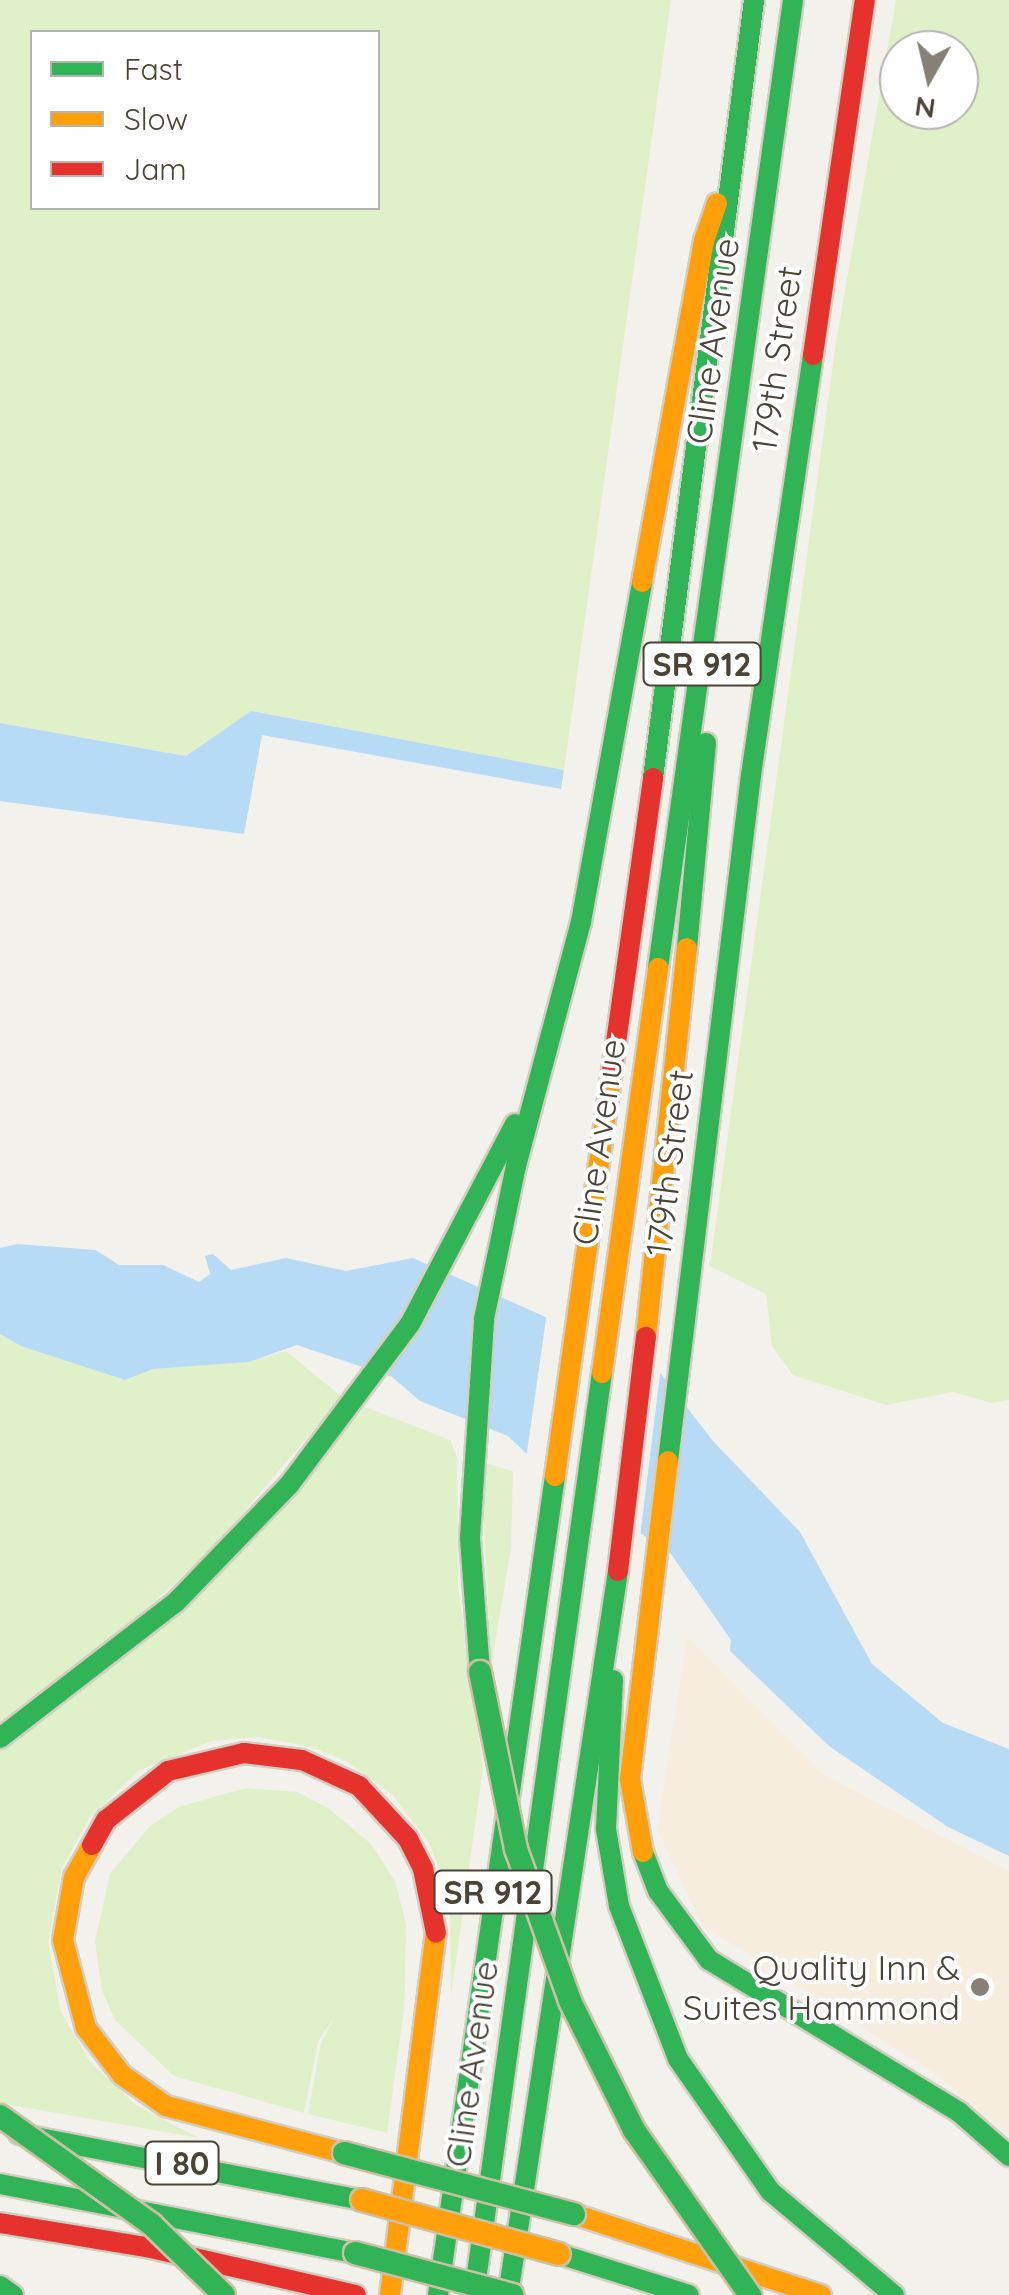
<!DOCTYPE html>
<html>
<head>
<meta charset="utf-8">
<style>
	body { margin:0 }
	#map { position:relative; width:1009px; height:2295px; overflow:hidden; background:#f3f1ec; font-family:Quicksand,sans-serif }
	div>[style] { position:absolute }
	.commercial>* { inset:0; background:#f7edde }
	.green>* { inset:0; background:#e0f0c9 }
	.water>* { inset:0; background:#b8dbf5 }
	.pier>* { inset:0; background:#f3f1ec }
	.roads { filter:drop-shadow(2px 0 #d3cec2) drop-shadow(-2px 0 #d3cec2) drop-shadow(0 2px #d3cec2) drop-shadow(0 -2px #d3cec2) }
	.fast>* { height:20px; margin:-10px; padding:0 10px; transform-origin:10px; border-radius:10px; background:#30b455 }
	.slow>* { height:20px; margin:-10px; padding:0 10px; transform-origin:10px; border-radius:10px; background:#ff9f0a }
	.jam>* { height:20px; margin:-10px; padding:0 10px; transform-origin:10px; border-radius:10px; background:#e5322d }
	.bridges { filter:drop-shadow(2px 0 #cec0a4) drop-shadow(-2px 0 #cec0a4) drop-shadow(0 2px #cec0a4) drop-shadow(0 -2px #cec0a4) }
	.fast-bridge>* { height:22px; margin:-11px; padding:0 11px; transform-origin:11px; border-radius:11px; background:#30b455 }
	.slow-bridge>* { height:22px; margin:-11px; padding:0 11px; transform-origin:11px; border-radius:11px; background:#ff9f0a }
	.dots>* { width:28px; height:28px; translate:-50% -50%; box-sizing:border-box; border:5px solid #fff; border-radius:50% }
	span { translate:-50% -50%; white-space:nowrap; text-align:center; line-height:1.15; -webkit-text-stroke:8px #fff; paint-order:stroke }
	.shield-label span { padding:2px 8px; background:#fff; border:2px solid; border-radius:8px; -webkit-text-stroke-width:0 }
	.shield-label { font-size:32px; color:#4b4336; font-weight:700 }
	.street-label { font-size:35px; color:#4b4336 }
	.poi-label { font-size:35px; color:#4b4336 }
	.right { translate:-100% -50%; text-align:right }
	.legend { position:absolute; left:30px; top:30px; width:350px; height:180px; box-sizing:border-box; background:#fff; border:2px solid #b7b4af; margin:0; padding:12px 18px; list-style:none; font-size:30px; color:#4b4336 }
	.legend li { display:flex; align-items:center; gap:20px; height:50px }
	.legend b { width:50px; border:2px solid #b7b4af }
	.north { position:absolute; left:879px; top:30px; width:100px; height:100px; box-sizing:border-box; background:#fff; border:2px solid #b7b4af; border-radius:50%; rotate:188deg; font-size:28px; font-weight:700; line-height:40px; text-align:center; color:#4b4336 }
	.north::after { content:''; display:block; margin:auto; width:35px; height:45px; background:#868076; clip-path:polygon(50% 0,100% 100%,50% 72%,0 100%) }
</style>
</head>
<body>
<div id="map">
	<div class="commercial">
		<div style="clip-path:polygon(687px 1636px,824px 1775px,1009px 1871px,1009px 2136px,937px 2075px,702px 1925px,657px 1829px)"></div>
	</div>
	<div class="green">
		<div style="clip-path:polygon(evenodd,0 0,671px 0,564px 770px,252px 711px,186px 756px,0 723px,0 0,32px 32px,378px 32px,378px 208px,32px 208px,32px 32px)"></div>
		<div style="clip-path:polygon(evenodd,896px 0,1009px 0,1009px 1400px,992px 1403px,953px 1392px,886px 1405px,793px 1375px,772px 1346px,766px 1294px,710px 1266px,836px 342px,896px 0,899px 50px,959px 50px,959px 110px,899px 110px,899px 50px)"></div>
		<div style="clip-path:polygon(0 1334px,124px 1380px,153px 1369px,249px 1362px,286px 1351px,342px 1397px,211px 1550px,136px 1619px,0 1721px)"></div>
		<div style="clip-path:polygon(365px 1407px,450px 1440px,457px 1457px,458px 1585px,483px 1768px,451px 1996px,450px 1912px,443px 1878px,429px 1843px,393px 1795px,346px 1761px,311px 1747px,259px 1737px,212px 1741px,140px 1770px,90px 1817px,62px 1868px,48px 1942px,61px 2012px,90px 2062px,136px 2105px,199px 2138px,0 2103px,0 1747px,311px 1474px)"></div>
		<div style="clip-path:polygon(481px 1462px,513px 1471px,511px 1548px,491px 1667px)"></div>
		<div style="clip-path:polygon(246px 1788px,297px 1792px,328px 1808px,371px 1844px,395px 1881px,406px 1924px,404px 2009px,387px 2133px,308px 2114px,321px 2043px,335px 2016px,318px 2042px,304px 2113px,174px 2076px,115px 2020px,102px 1991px,95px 1941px,110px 1874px,150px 1826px,179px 1807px)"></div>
	</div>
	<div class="water">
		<div style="clip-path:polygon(251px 711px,564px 770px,561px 789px,262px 735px,244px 834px,0 801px,0 723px,186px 756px)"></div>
		<div style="clip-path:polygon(17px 1244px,96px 1250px,119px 1265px,163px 1265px,199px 1282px,210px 1274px,205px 1256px,213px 1254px,231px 1270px,286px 1258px,346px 1271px,413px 1258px,654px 1365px,713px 1441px,800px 1532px,872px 1664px,943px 1723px,1009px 1749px,1009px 1856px,948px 1827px,829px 1746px,730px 1651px,731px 1640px,671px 1554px,535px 1462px,508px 1436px,420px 1401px,392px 1377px,297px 1345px,249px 1362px,153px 1369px,125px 1380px,21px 1346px,0 1334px,0 1248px)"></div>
	</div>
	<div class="pier">
		<div style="clip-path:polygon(547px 1312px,624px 1339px,661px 1366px,640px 1537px,526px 1459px)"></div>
	</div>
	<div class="roads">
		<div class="fast">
			<div style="left:653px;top:778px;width:785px;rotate:-82.6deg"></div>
			<div style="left:687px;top:948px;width:206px;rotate:-84.7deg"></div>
			<div style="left:658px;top:968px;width:977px;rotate:-82.06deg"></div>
			<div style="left:668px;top:1461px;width:691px;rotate:-83.1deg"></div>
			<div style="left:751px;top:775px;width:425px;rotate:-81.6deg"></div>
			<div style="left:480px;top:1672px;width:134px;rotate:-94.3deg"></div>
			<div style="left:470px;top:1538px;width:219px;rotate:-86.3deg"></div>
			<div style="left:484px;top:1319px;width:156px;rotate:-78.2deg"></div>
			<div style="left:516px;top:1166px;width:253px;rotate:-75.1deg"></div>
			<div style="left:581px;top:922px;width:345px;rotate:-79.8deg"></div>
			<div style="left:613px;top:1680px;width:149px;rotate:92.7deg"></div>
			<div style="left:606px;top:1829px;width:78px;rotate:80.4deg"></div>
			<div style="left:619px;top:1906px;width:164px;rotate:68.9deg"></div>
			<div style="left:678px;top:2059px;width:161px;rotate:55.1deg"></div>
			<div style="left:770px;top:2191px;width:162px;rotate:40deg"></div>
			<div style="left:0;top:1738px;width:222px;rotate:-37.7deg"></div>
			<div style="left:176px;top:1602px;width:163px;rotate:-46deg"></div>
			<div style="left:289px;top:1485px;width:201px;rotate:-53.1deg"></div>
			<div style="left:410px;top:1324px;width:226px;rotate:-62.3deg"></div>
			<div style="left:643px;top:1852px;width:42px;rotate:69deg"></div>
			<div style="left:658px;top:1891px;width:86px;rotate:53.5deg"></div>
			<div style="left:709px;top:1960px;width:293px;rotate:31.3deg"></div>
			<div style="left:959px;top:2112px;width:67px;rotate:41.3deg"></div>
			<div style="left:19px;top:2134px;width:349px;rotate:10.9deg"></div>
			<div style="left:0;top:2184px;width:362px;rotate:11deg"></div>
			<div style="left:559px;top:2254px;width:136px;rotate:17.5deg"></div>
			<div style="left:0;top:2286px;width:16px;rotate:35deg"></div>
			<div style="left:438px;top:2295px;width:827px;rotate:-81.87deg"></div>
			<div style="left:474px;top:2295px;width:931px;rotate:-82.1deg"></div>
			<div style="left:508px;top:2295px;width:732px;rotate:-81.36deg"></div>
		</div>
		<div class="slow">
			<div style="left:642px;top:582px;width:347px;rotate:-79.7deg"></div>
			<div style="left:704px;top:241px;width:40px;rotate:-71.1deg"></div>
			<div style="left:646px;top:1337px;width:391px;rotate:-84deg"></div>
			<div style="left:602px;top:1373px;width:409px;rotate:-82.1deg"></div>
			<div style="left:555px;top:1476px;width:402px;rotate:-82deg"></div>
			<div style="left:92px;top:1845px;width:37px;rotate:119deg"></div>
			<div style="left:74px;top:1877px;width:64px;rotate:99.9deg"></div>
			<div style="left:63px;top:1940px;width:91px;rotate:75.4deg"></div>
			<div style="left:86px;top:2028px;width:59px;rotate:52.5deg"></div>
			<div style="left:122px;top:2075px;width:54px;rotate:35.2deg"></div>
			<div style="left:166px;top:2106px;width:184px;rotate:14.8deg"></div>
			<div style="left:643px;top:1852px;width:74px;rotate:-100.1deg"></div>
			<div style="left:630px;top:1779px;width:320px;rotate:-83.2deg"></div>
			<div style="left:574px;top:2214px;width:260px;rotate:18.2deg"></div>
			<div style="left:390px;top:2295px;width:365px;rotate:-82.8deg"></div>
		</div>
		<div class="jam">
			<div style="left:813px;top:355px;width:359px;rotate:-81.7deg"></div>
			<div style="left:611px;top:1078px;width:303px;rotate:-82deg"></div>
			<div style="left:618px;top:1571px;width:236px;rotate:-83.2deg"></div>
			<div style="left:92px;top:1845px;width:29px;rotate:-61deg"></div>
			<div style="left:106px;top:1820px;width:79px;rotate:-38.3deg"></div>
			<div style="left:168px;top:1771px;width:78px;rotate:-13.3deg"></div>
			<div style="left:244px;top:1753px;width:58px;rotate:6.9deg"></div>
			<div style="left:302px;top:1760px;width:63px;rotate:24.5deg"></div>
			<div style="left:359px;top:1786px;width:72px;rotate:47.2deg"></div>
			<div style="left:408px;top:1839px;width:34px;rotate:63deg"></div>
			<div style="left:423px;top:1869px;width:65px;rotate:78.5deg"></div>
			<div style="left:0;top:2223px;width:153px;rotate:9.4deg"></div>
			<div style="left:151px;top:2248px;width:210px;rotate:12.9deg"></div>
		</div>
	</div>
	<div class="bridges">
		<div class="fast-bridge">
			<div style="left:480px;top:1672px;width:181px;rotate:78.5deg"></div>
			<div style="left:516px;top:1849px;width:161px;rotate:70.4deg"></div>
			<div style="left:570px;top:2001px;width:144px;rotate:63.6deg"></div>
			<div style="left:634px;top:2130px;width:202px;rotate:54.9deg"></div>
			<div style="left:0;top:2116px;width:187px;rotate:35.6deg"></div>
			<div style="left:152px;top:2225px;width:100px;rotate:44.2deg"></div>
			<div style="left:344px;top:2153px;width:238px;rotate:14.9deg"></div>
			<div style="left:355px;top:2253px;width:163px;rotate:14.9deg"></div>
		</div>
		<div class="slow-bridge">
			<div style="left:362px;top:2200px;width:204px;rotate:15.3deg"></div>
		</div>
	</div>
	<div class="dots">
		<div style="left:980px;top:1987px;background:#868076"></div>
	</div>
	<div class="shield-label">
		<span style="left:702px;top:664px">SR 912</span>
		<span style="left:493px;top:1892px">SR 912</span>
		<span style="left:182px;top:2163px">I 80</span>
	</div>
	<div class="street-label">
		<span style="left:712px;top:341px;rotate:-82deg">Cline Avenue</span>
		<span style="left:776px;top:359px;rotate:-82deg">179th Street</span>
		<span style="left:598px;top:1142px;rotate:-82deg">Cline Avenue</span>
		<span style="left:669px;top:1163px;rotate:-83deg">179th Street</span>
		<span style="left:471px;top:2064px;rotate:-82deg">Cline Avenue</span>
	</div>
	<div class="poi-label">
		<span class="right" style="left:960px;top:1987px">Quality Inn &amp;<br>Suites Hammond</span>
	</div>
	<ul class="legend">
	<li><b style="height:12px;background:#30b455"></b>Fast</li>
	<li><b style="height:12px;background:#ff9f0a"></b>Slow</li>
	<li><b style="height:12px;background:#e5322d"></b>Jam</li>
	</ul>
	<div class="north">N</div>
</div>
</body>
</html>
